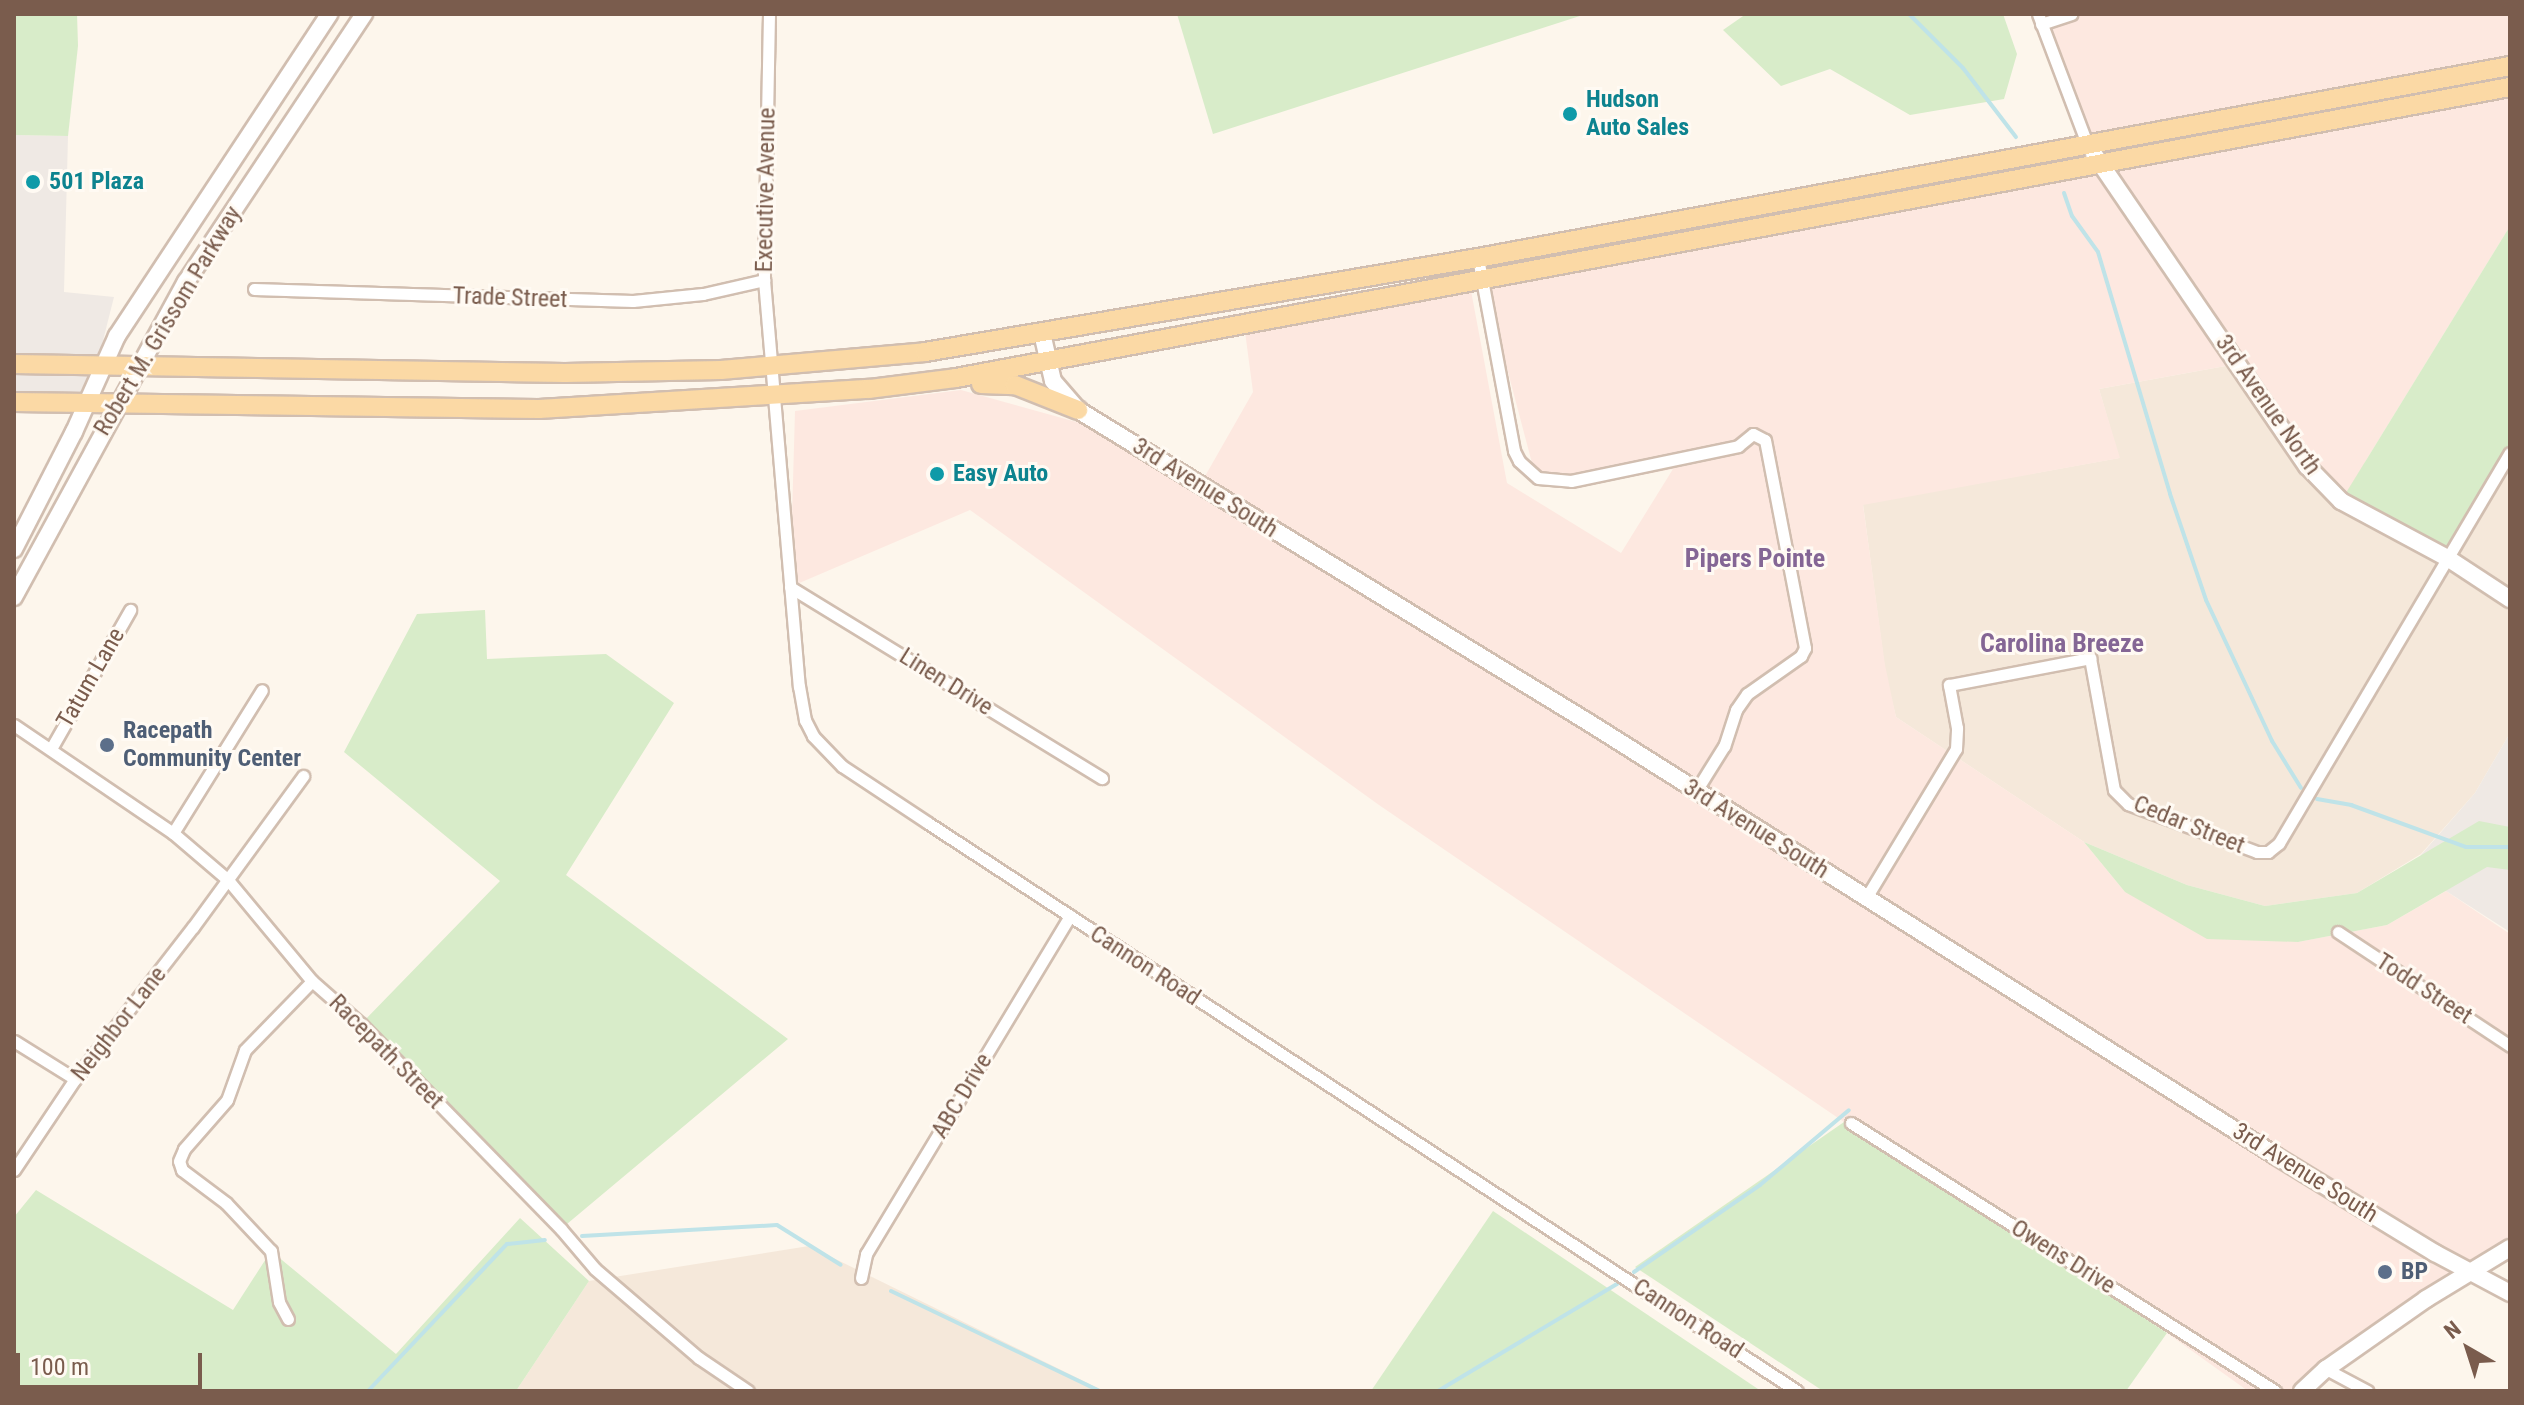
<!DOCTYPE html>
<html>
<head>
<meta charset="utf-8">
<style>
	body { margin:0 }
	#map { position:relative; width:2524px; height:1405px; overflow:hidden; background:#fdf6ec; font-family:"Roboto Condensed",sans-serif }
	div>[style] { position:absolute }
	.residential>* { inset:0; background:#f5e8da }
	.commercial>* { inset:0; background:#fde8e0 }
	.industrial>* { inset:0; background:#efe9e4 }
	.green>* { inset:0; background:#d8ecc9 }
	.stream>* { height:4px; margin:-2px; padding:0 2px; transform-origin:2px; border-radius:2px; background:#bfe3e8 }
	.roads { filter:drop-shadow(2px 0 #d1beb0) drop-shadow(-2px 0 #d1beb0) drop-shadow(0 2px #d1beb0) drop-shadow(0 -2px #d1beb0) }
	.street>* { height:11px; margin:-5.5px; padding:0 5.5px; transform-origin:5.5px; border-radius:5.5px; background:#fff }
	.secondary>* { height:16px; margin:-8px; padding:0 8px; transform-origin:8px; border-radius:8px; background:#fff }
	.primary>* { height:18px; margin:-9px; padding:0 9px; transform-origin:9px; border-radius:9px; background:#fbd9a5 }
	.dots>* { width:22px; height:22px; translate:-50% -50%; box-sizing:border-box; border:4px solid #fffaf3; border-radius:50% }
	span { translate:-50% -50%; white-space:nowrap; text-align:center; line-height:1.15; -webkit-text-stroke:6px #fffaf3; paint-order:stroke }
	.culture-label { font-size:24px; color:#0d838f; font-weight:700 }
	.left { translate:0 -50%; text-align:left }
	.street-label { font-size:24px; color:#7a5c4d }
	.service-label { font-size:24px; color:#4e5e75; font-weight:700 }
	.neighbourhood-label { font-size:26px; color:#846695; font-weight:700 }
	.frame { position:absolute; inset:0; border:16px solid #7a5c4d; pointer-events:none }
	.north { position:absolute; left:2428px; top:1309px; width:80px; height:80px; -webkit-text-stroke:6px #fffaf3; paint-order:stroke; rotate:321deg; font-size:22px; font-weight:700; line-height:32px; text-align:center; color:#7a5c4d }
	.north::after { content:''; display:block; margin:auto; width:28px; height:36px; background:#7a5c4d; clip-path:polygon(50% 0,100% 100%,50% 72%,0 100%) }
	.scale { position:absolute; left:16px; top:1353px; width:186px; height:36px; box-sizing:border-box; border:4px solid #7a5c4d; border-top:0; padding-left:10px; font-size:24px; line-height:28px; white-space:nowrap; color:#7a5c4d; -webkit-text-stroke:6px #fffaf3; paint-order:stroke }
</style>
</head>
<body>
<div id="map">
	<div class="residential">
		<div style="clip-path:polygon(2242px 363px,2307px 466px,2510px 453px,2510px 733px,2475px 793px,2421px 854px,2357px 893px,2265px 906px,2187px 885px,2084px 842px,1896px 717px,1886px 677px,1863px 504px,2119px 458px,2099px 389px)"></div>
		<div style="clip-path:polygon(809px 1246px,1104px 1391px,516px 1391px,589px 1281px)"></div>
	</div>
	<div class="commercial">
		<div style="clip-path:polygon(2070px 14px,2510px 14px,2510px 226px,2341px 501px,2242px 363px,2099px 389px,2120px 458px,1863px 505px,1885px 665px,1896px 717px,2084px 842px,2125px 892px,2298px 942px,2387px 925px,2446px 891px,2510px 934px,2510px 1248px,2305px 1391px,2248px 1391px,2167px 1333px,1844px 1122px,1379px 805px,970px 510px,790px 587px,795px 411px,961px 390px,1116px 433px,1204px 478px,1253px 392px,1244px 324px,1469px 280px,1507px 483px,1621px 553px,1673px 469px,1572px 488px,1538px 486px,1478px 258px,2086px 144px,2040px 24px)"></div>
	</div>
	<div class="industrial">
		<div style="clip-path:polygon(14px 135px,68px 136px,64px 292px,114px 297px,87px 404px,14px 401px)"></div>
		<div style="clip-path:polygon(2510px 733px,2510px 932px,2446px 891px,2421px 855px,2475px 793px)"></div>
	</div>
	<div class="green">
		<div style="clip-path:polygon(14px 14px,77px 14px,78px 46px,68px 136px,14px 135px)"></div>
		<div style="clip-path:polygon(1177px 14px,1586px 14px,1213px 134px)"></div>
		<div style="clip-path:polygon(1746px 14px,2003px 14px,2017px 54px,2004px 99px,1910px 115px,1830px 69px,1781px 86px,1723px 30px)"></div>
		<div style="clip-path:polygon(2510px 226px,2510px 453px,2449px 559px,2341px 501px)"></div>
		<div style="clip-path:polygon(485px 610px,487px 659px,606px 654px,674px 703px,566px 875px,788px 1039px,561px 1229px,361px 1024px,500px 881px,344px 752px,417px 614px)"></div>
		<div style="clip-path:polygon(2479px 821px,2510px 827px,2510px 870px,2487px 867px,2387px 925px,2298px 942px,2207px 939px,2125px 892px,2084px 842px,2187px 885px,2265px 906px,2357px 893px)"></div>
		<div style="clip-path:polygon(1844px 1122px,2167px 1333px,2126px 1391px,1823px 1391px,1635px 1267px)"></div>
		<div style="clip-path:polygon(36px 1190px,233px 1310px,271px 1251px,396px 1354px,520px 1218px,589px 1281px,516px 1391px,14px 1391px,14px 1217px)"></div>
		<div style="clip-path:polygon(1493px 1211px,1761px 1391px,1371px 1391px)"></div>
	</div>
	<div class="stream">
		<div style="left:1909px;top:14px;width:76px;rotate:45deg"></div>
		<div style="left:1963px;top:68px;width:87px;rotate:52.5deg"></div>
		<div style="left:2064px;top:193px;width:24px;rotate:71deg"></div>
		<div style="left:2072px;top:216px;width:44px;rotate:54.2deg"></div>
		<div style="left:2098px;top:252px;width:252px;rotate:73.4deg"></div>
		<div style="left:2170px;top:494px;width:112px;rotate:71.2deg"></div>
		<div style="left:2206px;top:600px;width:156px;rotate:64.9deg"></div>
		<div style="left:2272px;top:741px;width:55px;rotate:58.3deg"></div>
		<div style="left:2317px;top:799px;width:35px;rotate:10deg"></div>
		<div style="left:2351px;top:805px;width:122px;rotate:20.1deg"></div>
		<div style="left:2466px;top:847px;width:44px"></div>
		<div style="left:582px;top:1236px;width:195px;rotate:-3.2deg"></div>
		<div style="left:777px;top:1225px;width:75px;rotate:32deg"></div>
		<div style="left:1634px;top:1272px;width:153px;rotate:-34.6deg"></div>
		<div style="left:1760px;top:1185px;width:116px;rotate:-40.1deg"></div>
		<div style="left:891px;top:1291px;width:232px;rotate:25.6deg"></div>
		<div style="left:368px;top:1391px;width:202px;rotate:-46.6deg"></div>
		<div style="left:507px;top:1244px;width:38px;rotate:-6deg"></div>
		<div style="left:1438px;top:1391px;width:209px;rotate:-30.9deg"></div>
	</div>
	<div class="roads">
		<div class="street">
			<div style="left:769px;top:14px;width:266px;rotate:91.1deg"></div>
			<div style="left:764px;top:280px;width:408px;rotate:85.1deg"></div>
			<div style="left:799px;top:686px;width:35px;rotate:80deg"></div>
			<div style="left:805px;top:720px;width:18px;rotate:63deg"></div>
			<div style="left:813px;top:736px;width:42px;rotate:46deg"></div>
			<div style="left:842px;top:766px;width:103px;rotate:33.5deg"></div>
			<div style="left:928px;top:823px;width:1038px;rotate:33.17deg"></div>
			<div style="left:2038px;top:14px;width:139px;rotate:69.3deg"></div>
			<div style="left:2041px;top:24px;width:32px;rotate:-18deg"></div>
			<div style="left:1478px;top:258px;width:196px;rotate:79.4deg"></div>
			<div style="left:1514px;top:451px;width:11px;rotate:63deg"></div>
			<div style="left:1519px;top:461px;width:25px;rotate:42deg"></div>
			<div style="left:1538px;top:478px;width:33px;rotate:5deg"></div>
			<div style="left:1571px;top:481px;width:171px;rotate:-11.8deg"></div>
			<div style="left:1738px;top:446px;width:19px;rotate:-39deg"></div>
			<div style="left:1753px;top:434px;width:13px;rotate:27deg"></div>
			<div style="left:1765px;top:440px;width:212px;rotate:79.1deg"></div>
			<div style="left:1805px;top:648px;width:9px;rotate:117deg"></div>
			<div style="left:1801px;top:656px;width:66px;rotate:144.9deg"></div>
			<div style="left:1747px;top:694px;width:19px;rotate:125deg"></div>
			<div style="left:1736px;top:710px;width:38px;rotate:108deg"></div>
			<div style="left:1724px;top:746px;width:53px;rotate:121.9deg"></div>
			<div style="left:254px;top:289px;width:379px;rotate:1.8deg"></div>
			<div style="left:633px;top:301px;width:70px;rotate:-5.7deg"></div>
			<div style="left:703px;top:294px;width:63px;rotate:-12.9deg"></div>
			<div style="left:790px;top:587px;width:366px;rotate:31.5deg"></div>
			<div style="left:14px;top:725px;width:192px;rotate:34.2deg"></div>
			<div style="left:173px;top:833px;width:72px;rotate:40.5deg"></div>
			<div style="left:228px;top:880px;width:131px;rotate:50.3deg"></div>
			<div style="left:312px;top:981px;width:65px;rotate:41.3deg"></div>
			<div style="left:361px;top:1024px;width:286px;rotate:45.7deg"></div>
			<div style="left:561px;top:1229px;width:52px;rotate:49.6deg"></div>
			<div style="left:595px;top:1269px;width:137px;rotate:40.6deg"></div>
			<div style="left:699px;top:1358px;width:59px;rotate:34deg"></div>
			<div style="left:52px;top:747px;width:158px;rotate:-60.3deg"></div>
			<div style="left:173px;top:833px;width:168px;rotate:-58.1deg"></div>
			<div style="left:1866px;top:898px;width:174px;rotate:-58.9deg"></div>
			<div style="left:1956px;top:749px;width:21px;rotate:-87deg"></div>
			<div style="left:1957px;top:728px;width:44px;rotate:-100.5deg"></div>
			<div style="left:1949px;top:685px;width:144px;rotate:-10.8deg"></div>
			<div style="left:2090px;top:658px;width:134px;rotate:79.7deg"></div>
			<div style="left:2114px;top:790px;width:20px;rotate:45deg"></div>
			<div style="left:2128px;top:804px;width:138px;rotate:20.4deg"></div>
			<div style="left:2257px;top:852px;width:11px"></div>
			<div style="left:2268px;top:852px;width:14px;rotate:-39deg"></div>
			<div style="left:2279px;top:843px;width:453px;rotate:-59.4deg"></div>
			<div style="left:2338px;top:932px;width:206px;rotate:33.5deg"></div>
			<div style="left:14px;top:1041px;width:72px;rotate:31.9deg"></div>
			<div style="left:1851px;top:1123px;width:502px;rotate:32.3deg"></div>
			<div style="left:14px;top:1170px;width:110px;rotate:-56.2deg"></div>
			<div style="left:75px;top:1079px;width:192px;rotate:-52.2deg"></div>
			<div style="left:193px;top:927px;width:187px;rotate:-53.9deg"></div>
			<div style="left:861px;top:1278px;width:25px;rotate:-78deg"></div>
			<div style="left:866px;top:1254px;width:395px;rotate:-58.9deg"></div>
			<div style="left:288px;top:1319px;width:19px;rotate:-118deg"></div>
			<div style="left:279px;top:1302px;width:52px;rotate:-98.9deg"></div>
			<div style="left:271px;top:1251px;width:66px;rotate:-133.2deg"></div>
			<div style="left:226px;top:1203px;width:55px;rotate:-143.1deg"></div>
			<div style="left:182px;top:1170px;width:9px;rotate:-108deg"></div>
			<div style="left:179px;top:1161px;width:13px;rotate:-67deg"></div>
			<div style="left:184px;top:1149px;width:65px;rotate:-48.7deg"></div>
			<div style="left:227px;top:1100px;width:53px;rotate:-70.2deg"></div>
			<div style="left:245px;top:1050px;width:96px;rotate:-45.8deg"></div>
			<div style="left:2326px;top:1369px;width:47px;rotate:28.2deg"></div>
		</div>
		<div class="secondary">
			<div style="left:2094px;top:154px;width:378px;rotate:55.7deg"></div>
			<div style="left:2307px;top:466px;width:49px;rotate:45.8deg"></div>
			<div style="left:2341px;top:501px;width:123px;rotate:28.2deg"></div>
			<div style="left:2449px;top:559px;width:73px;rotate:33.3deg"></div>
			<div style="left:1042px;top:333px;width:49px;rotate:77.1deg"></div>
			<div style="left:1053px;top:381px;width:38px;rotate:49deg"></div>
			<div style="left:1078px;top:410px;width:598px;rotate:31.46deg"></div>
			<div style="left:1588px;top:722px;width:813px;rotate:32.24deg"></div>
			<div style="left:2276px;top:1156px;width:186px;rotate:31.4deg"></div>
			<div style="left:2435px;top:1253px;width:85px;rotate:28.1deg"></div>
			<div style="left:14px;top:549px;width:131px;rotate:-62.9deg"></div>
			<div style="left:74px;top:432px;width:105px;rotate:-65.9deg"></div>
			<div style="left:117px;top:336px;width:386px;rotate:-56.6deg"></div>
			<div style="left:14px;top:597px;width:359px;rotate:-61.4deg"></div>
			<div style="left:186px;top:282px;width:322px;rotate:-56.4deg"></div>
			<div style="left:2302px;top:1391px;width:33px;rotate:-43deg"></div>
			<div style="left:2326px;top:1369px;width:122px;rotate:-35deg"></div>
			<div style="left:2426px;top:1299px;width:98px;rotate:-31.3deg"></div>
		</div>
		<div class="primary">
			<div style="left:14px;top:364px;width:551px;rotate:0.94deg"></div>
			<div style="left:565px;top:373px;width:156px;rotate:-1.1deg"></div>
			<div style="left:721px;top:370px;width:205px;rotate:-5deg"></div>
			<div style="left:925px;top:352px;width:561px;rotate:-9.65deg"></div>
			<div style="left:1478px;top:258px;width:1050px;rotate:-10.54deg"></div>
			<div style="left:981px;top:384px;width:34px;rotate:2deg"></div>
			<div style="left:1015px;top:385px;width:68px;rotate:21.6deg"></div>
			<div style="left:14px;top:402px;width:525px;rotate:0.76deg"></div>
			<div style="left:539px;top:409px;width:331px;rotate:-3.5deg"></div>
			<div style="left:869px;top:389px;width:88px;rotate:-7.2deg"></div>
			<div style="left:956px;top:378px;width:1581px;rotate:-10.61deg"></div>
		</div>
	</div>
	<div class="dots">
		<div style="left:1570px;top:114px;background:#0f9aa8"></div>
		<div style="left:33px;top:182px;background:#0f9aa8"></div>
		<div style="left:937px;top:474px;background:#0f9aa8"></div>
		<div style="left:107px;top:745px;background:#5c6f8a"></div>
		<div style="left:2385px;top:1272px;background:#5c6f8a"></div>
	</div>
	<div class="culture-label">
		<span class="left" style="left:1586px;top:114px">Hudson<br>Auto Sales</span>
		<span class="left" style="left:49px;top:182px">501 Plaza</span>
		<span class="left" style="left:953px;top:474px">Easy Auto</span>
	</div>
	<div class="street-label">
		<span style="left:766px;top:190px;rotate:-89deg">Executive Avenue</span>
		<span style="left:510px;top:298px;rotate:2deg">Trade Street</span>
		<span style="left:168px;top:321px;rotate:-59deg">Robert M. Grissom Parkway</span>
		<span style="left:2268px;top:405px;rotate:55deg">3rd Avenue North</span>
		<span style="left:1205px;top:488px;rotate:32deg">3rd Avenue South</span>
		<span style="left:91px;top:678px;rotate:-60deg">Tatum Lane</span>
		<span style="left:946px;top:682px;rotate:32deg">Linen Drive</span>
		<span style="left:2189px;top:825px;rotate:22deg">Cedar Street</span>
		<span style="left:1756px;top:829px;rotate:32deg">3rd Avenue South</span>
		<span style="left:1145px;top:966px;rotate:33deg">Cannon Road</span>
		<span style="left:2424px;top:989px;rotate:33deg">Todd Street</span>
		<span style="left:119px;top:1024px;rotate:-52deg">Neighbor Lane</span>
		<span style="left:386px;top:1052px;rotate:45deg">Racepath Street</span>
		<span style="left:962px;top:1096px;rotate:-59deg">ABC Drive</span>
		<span style="left:2305px;top:1173px;rotate:32deg">3rd Avenue South</span>
		<span style="left:2063px;top:1257px;rotate:32deg">Owens Drive</span>
		<span style="left:1688px;top:1319px;rotate:33deg">Cannon Road</span>
	</div>
	<div class="service-label">
		<span class="left" style="left:123px;top:745px">Racepath<br>Community Center</span>
		<span class="left" style="left:2401px;top:1272px">BP</span>
	</div>
	<div class="neighbourhood-label">
		<span style="left:1755px;top:559px">Pipers Pointe</span>
		<span style="left:2062px;top:644px">Carolina Breeze</span>
	</div>
	<div class="frame"></div>
	<div class="north">N</div>
	<div class="scale">100 m</div>
</div>
</body>
</html>
